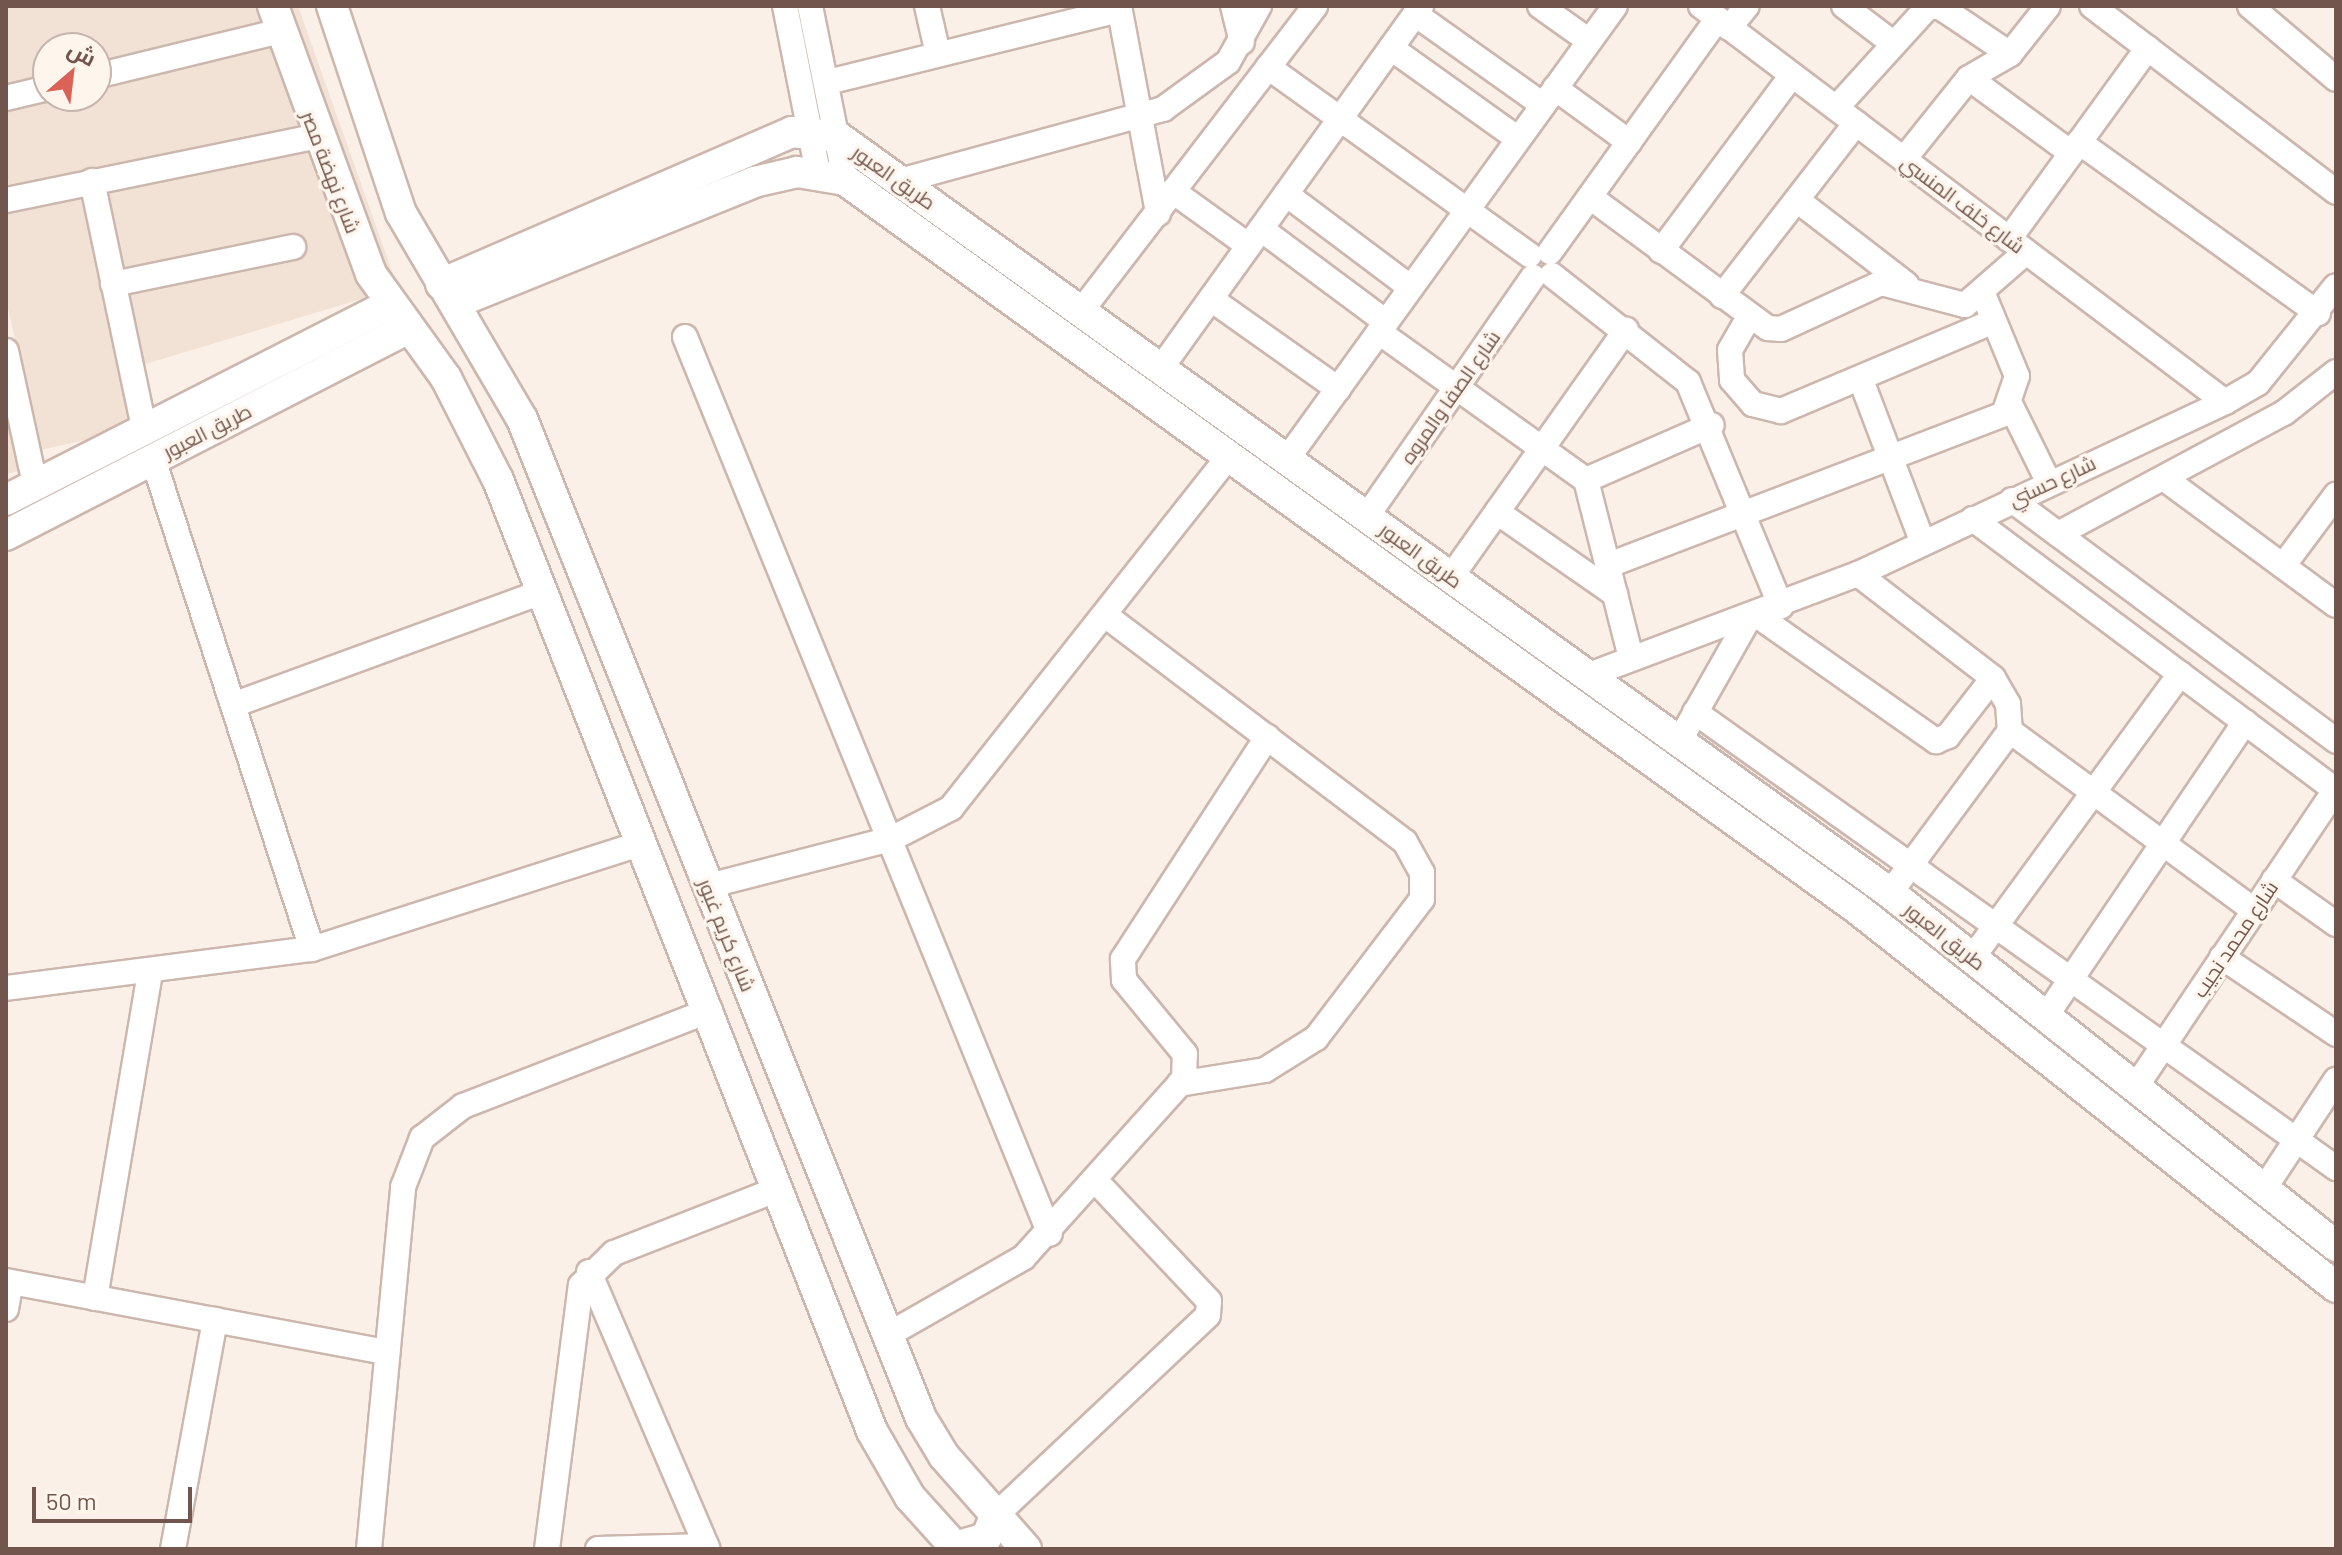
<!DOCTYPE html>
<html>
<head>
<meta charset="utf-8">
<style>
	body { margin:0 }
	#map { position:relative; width:2342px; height:1555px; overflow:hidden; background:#faf0e7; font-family:Barlow,Cairo,sans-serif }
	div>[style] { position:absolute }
	.residential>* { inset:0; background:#f2e1d5 }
	.roads { filter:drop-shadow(2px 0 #ccb7ae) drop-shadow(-2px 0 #ccb7ae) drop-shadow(0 2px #ccb7ae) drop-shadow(0 -2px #ccb7ae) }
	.minor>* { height:24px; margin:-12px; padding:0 12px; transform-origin:12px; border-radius:12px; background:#fff }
	.tertiary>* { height:30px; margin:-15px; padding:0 15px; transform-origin:15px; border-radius:15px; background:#fff }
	span { translate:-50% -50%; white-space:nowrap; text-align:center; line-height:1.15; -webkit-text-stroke:6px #fef5ed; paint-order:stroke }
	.street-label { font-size:20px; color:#72564d }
	.frame { position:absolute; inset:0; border:8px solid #72564d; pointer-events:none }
	.north { position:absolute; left:32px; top:32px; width:80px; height:80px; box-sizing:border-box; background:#fef5ed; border:2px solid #c6b5ad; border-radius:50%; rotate:28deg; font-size:22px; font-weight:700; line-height:32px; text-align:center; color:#72564d }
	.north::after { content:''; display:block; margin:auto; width:28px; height:36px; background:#da6256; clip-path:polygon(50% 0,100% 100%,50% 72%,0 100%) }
	.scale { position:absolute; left:32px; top:1487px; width:160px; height:36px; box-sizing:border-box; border:4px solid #72564d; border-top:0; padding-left:10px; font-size:24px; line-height:28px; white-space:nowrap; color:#72564d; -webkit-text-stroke:6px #fef5ed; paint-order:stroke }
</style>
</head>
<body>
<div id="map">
	<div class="residential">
		<div style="clip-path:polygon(evenodd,6px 6px,298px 6px,398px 288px,119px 372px,131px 430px,40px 450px,43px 465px,6px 474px,6px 346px,16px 343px,6px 300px,6px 6px,48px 48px,96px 48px,96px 96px,48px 96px,48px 48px)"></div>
	</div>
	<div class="roads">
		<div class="minor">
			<div style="left:785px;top:6px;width:169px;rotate:78.8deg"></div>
			<div style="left:810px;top:6px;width:177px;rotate:78.6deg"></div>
			<div style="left:927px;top:6px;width:49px;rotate:77.1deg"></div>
			<div style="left:1119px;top:6px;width:211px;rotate:79.3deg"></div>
			<div style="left:1233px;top:6px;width:37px;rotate:76deg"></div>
			<div style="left:1540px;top:6px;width:60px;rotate:35.5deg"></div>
			<div style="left:1701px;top:6px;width:657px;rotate:37.08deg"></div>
			<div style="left:1844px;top:6px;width:58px;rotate:37.3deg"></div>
			<div style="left:2092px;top:6px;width:307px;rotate:37.3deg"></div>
			<div style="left:2250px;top:6px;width:113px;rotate:40.3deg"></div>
			<div style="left:1415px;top:14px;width:157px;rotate:35.4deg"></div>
			<div style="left:1729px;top:28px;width:28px;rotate:-51deg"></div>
			<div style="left:1391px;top:48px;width:156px;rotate:35.6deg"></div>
			<div style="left:1268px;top:67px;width:322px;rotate:35.7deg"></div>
			<div style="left:96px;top:76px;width:189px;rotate:-13.7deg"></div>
			<div style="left:1969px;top:78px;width:127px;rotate:36.3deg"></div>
			<div style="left:828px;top:82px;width:300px;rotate:-13.9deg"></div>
			<div style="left:1555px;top:88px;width:92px;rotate:36.1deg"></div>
			<div style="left:6px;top:98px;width:43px;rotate:-13.4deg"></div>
			<div style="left:1836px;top:108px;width:137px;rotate:-47.7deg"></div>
			<div style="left:1928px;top:7px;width:12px"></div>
			<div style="left:1940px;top:7px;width:84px;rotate:33.9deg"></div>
			<div style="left:2079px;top:142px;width:294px;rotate:35.6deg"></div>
			<div style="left:1904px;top:159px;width:104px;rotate:-51.3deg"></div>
			<div style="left:1969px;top:78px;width:48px;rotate:-30.3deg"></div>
			<div style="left:2010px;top:54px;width:61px;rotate:-51.6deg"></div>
			<div style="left:92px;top:181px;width:252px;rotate:78.1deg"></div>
			<div style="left:900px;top:181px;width:273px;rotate:-15.3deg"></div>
			<div style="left:1163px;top:109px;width:80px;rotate:-35.9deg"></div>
			<div style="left:1228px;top:62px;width:64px;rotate:-61deg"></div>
			<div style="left:1174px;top:192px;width:92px;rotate:35.8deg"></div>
			<div style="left:1286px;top:194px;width:156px;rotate:36.9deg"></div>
			<div style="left:1590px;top:197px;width:221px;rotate:36.4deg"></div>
			<div style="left:1768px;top:328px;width:13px;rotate:4deg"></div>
			<div style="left:1781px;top:329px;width:110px;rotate:-24.7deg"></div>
			<div style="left:1881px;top:283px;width:87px;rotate:14.7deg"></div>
			<div style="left:1965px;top:305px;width:81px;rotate:-41deg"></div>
			<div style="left:6px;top:200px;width:318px;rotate:-11.6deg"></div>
			<div style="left:1797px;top:200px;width:138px;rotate:37.6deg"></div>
			<div style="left:1261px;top:229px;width:156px;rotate:36.6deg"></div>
			<div style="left:2009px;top:239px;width:236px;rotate:-54deg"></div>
			<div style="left:1661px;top:251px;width:219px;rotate:-53.3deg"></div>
			<div style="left:1550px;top:252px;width:286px;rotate:-54.3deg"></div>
			<div style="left:1552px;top:275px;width:173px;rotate:38.2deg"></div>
			<div style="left:1688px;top:382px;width:243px;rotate:67.5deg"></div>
			<div style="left:113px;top:284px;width:184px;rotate:-11.6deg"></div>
			<div style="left:1722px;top:296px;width:219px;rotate:-52.2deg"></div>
			<div style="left:1211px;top:299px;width:156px;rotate:35.3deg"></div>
			<div style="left:1082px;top:310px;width:383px;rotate:-52.5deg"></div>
			<div style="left:1749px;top:317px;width:38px;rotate:120deg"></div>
			<div style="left:1730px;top:350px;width:30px;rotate:86deg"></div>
			<div style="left:1732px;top:380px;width:32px;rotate:49deg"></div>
			<div style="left:1753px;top:404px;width:29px;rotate:14deg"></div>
			<div style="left:1781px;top:411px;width:231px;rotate:-22.9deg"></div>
			<div style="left:1379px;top:332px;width:254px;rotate:35.6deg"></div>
			<div style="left:1586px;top:480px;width:184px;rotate:75.8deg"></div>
			<div style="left:685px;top:337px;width:968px;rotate:67.86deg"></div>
			<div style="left:6px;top:351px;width:136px;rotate:77.7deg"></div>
			<div style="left:1161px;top:368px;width:446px;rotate:-54.3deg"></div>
			<div style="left:1861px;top:380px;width:174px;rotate:69.2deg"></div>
			<div style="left:2011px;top:406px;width:84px;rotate:63.7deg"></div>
			<div style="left:153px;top:459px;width:515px;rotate:72.02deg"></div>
			<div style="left:1287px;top:459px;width:559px;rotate:-54.09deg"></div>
			<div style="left:2165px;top:479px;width:212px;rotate:36.4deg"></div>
			<div style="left:1586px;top:480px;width:137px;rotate:-23.6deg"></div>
			<div style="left:2012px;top:500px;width:404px;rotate:36.6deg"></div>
			<div style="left:1497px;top:512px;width:144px;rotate:34.8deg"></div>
			<div style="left:1367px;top:516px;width:291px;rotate:-55.2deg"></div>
			<div style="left:1973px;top:519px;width:454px;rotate:36.8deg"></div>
			<div style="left:2058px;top:534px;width:256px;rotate:-28.2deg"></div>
			<div style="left:2284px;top:413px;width:66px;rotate:-38.3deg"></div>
			<div style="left:1609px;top:565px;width:423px;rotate:-20.9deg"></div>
			<div style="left:2004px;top:414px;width:40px;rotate:-71.1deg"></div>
			<div style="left:2017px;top:376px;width:89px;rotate:-112.5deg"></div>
			<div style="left:2283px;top:566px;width:89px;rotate:-53.3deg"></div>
			<div style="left:1858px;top:574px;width:170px;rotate:37.6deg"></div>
			<div style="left:1993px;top:678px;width:30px;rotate:60deg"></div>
			<div style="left:2008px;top:704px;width:27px;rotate:86deg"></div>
			<div style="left:2010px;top:731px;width:303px;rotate:36.3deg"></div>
			<div style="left:1451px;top:577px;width:303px;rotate:-54.7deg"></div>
			<div style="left:1105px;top:615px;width:376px;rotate:37.1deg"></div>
			<div style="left:1405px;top:842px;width:35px;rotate:61deg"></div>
			<div style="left:1422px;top:873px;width:26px;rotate:90deg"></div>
			<div style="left:1422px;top:899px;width:175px;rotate:127.3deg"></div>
			<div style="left:1316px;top:1038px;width:60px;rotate:147.9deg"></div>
			<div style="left:1265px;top:1070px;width:87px;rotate:170.8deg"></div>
			<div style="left:1758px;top:616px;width:218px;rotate:35.1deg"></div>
			<div style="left:1936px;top:741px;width:13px;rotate:-23deg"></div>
			<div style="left:1948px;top:736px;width:73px;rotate:-52.2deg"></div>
			<div style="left:1589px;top:675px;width:287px;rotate:-20.6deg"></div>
			<div style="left:1858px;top:574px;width:405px;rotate:-25.1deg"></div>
			<div style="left:2225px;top:402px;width:38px;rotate:-30deg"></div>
			<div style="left:2258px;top:383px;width:124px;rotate:-51.2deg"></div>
			<div style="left:233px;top:705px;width:329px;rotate:-20.1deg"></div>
			<div style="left:1695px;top:712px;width:787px;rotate:35.43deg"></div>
			<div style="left:1680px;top:740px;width:138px;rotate:-60.5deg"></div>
			<div style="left:2274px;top:880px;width:76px;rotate:35.4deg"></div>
			<div style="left:708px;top:886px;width:189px;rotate:-14.4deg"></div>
			<div style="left:891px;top:839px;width:68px;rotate:-27.3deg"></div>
			<div style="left:951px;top:808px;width:449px;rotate:-51.7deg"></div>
			<div style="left:1890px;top:893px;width:202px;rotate:-53.5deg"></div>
			<div style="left:1973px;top:957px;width:351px;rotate:-53.8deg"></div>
			<div style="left:2222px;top:957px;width:138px;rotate:34deg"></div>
			<div style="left:6px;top:988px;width:308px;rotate:-7.3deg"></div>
			<div style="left:312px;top:949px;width:348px;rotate:-17.8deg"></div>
			<div style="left:2046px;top:1016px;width:355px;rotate:-55.9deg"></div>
			<div style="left:2135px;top:1088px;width:359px;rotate:-56.1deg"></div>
			<div style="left:2264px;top:1189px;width:131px;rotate:-56.6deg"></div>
			<div style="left:589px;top:1272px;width:301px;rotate:66.8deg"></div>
			<div style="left:6px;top:1281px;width:388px;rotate:10.6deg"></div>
			<div style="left:95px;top:1298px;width:330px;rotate:-80.4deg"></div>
			<div style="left:6px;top:1309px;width:27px;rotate:-80deg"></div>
			<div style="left:886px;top:1336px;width:158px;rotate:-29.7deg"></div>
			<div style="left:1023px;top:1258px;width:241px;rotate:-48deg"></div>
			<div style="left:1184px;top:1079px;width:25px;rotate:-88deg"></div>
			<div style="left:1185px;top:1054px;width:96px;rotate:-129.5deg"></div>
			<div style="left:1124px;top:980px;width:21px;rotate:-93deg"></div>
			<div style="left:1123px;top:959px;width:265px;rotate:-57deg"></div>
			<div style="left:996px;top:1515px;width:291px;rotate:-43.3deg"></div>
			<div style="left:1208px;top:1315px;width:14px;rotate:-86deg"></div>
			<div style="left:1209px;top:1301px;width:165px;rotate:-133.3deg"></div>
			<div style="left:173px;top:1549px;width:233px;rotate:-79.6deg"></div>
			<div style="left:369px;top:1549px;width:364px;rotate:-84.6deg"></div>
			<div style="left:403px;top:1187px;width:53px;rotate:-68.8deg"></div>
			<div style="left:422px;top:1138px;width:52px;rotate:-38deg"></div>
			<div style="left:463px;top:1106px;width:265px;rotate:-21.2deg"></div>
			<div style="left:547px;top:1549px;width:266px;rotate:-82.7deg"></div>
			<div style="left:581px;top:1285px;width:46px;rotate:-44.1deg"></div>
			<div style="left:614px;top:1253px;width:176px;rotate:-21.3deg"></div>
			<div style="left:598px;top:1549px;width:108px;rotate:-1.6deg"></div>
		</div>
		<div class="tertiary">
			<div style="left:273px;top:6px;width:285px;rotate:69.9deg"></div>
			<div style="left:371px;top:274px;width:128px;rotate:54.2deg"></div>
			<div style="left:446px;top:378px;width:114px;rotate:63deg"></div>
			<div style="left:498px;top:480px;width:1022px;rotate:68.53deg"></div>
			<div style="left:872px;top:1431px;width:76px;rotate:60.1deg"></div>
			<div style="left:910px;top:1497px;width:70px;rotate:47.9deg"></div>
			<div style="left:332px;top:6px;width:218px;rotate:71.6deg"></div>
			<div style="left:401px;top:213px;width:239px;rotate:59.6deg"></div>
			<div style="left:522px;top:419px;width:1076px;rotate:68.23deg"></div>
			<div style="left:921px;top:1418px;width:44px;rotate:58.8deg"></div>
			<div style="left:944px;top:1456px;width:124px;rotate:48.6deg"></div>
			<div style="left:441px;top:284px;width:382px;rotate:-23.4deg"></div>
			<div style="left:792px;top:132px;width:46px;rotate:6.2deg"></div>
			<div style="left:838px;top:137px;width:1295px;rotate:35.7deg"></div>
			<div style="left:1890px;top:893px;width:569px;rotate:38.36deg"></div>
			<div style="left:455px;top:303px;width:323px;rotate:-22deg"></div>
			<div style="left:754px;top:182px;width:44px;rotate:-13.1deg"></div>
			<div style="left:797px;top:172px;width:49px;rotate:9.5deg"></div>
			<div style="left:845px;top:180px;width:1244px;rotate:35.75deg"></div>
			<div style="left:1855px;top:907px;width:613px;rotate:38.31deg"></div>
			<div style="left:6px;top:500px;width:431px;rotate:-27deg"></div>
			<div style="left:6px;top:535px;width:452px;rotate:-27.2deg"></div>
			<div style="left:955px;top:1547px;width:32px;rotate:-16deg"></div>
			<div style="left:986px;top:1538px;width:25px;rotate:-67deg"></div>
		</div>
	</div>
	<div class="street-label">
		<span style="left:331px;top:172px;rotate:69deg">شارع نهضة مصر</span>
		<span style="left:894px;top:177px;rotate:35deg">طريق العبور</span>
		<span style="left:1963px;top:204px;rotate:37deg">شارع خلف المنسي</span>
		<span style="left:1450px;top:397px;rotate:-55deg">شارع الصفا والمروه</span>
		<span style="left:207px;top:431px;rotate:-27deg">طريق العبور</span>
		<span style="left:2052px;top:481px;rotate:-25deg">شارع حسني</span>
		<span style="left:1421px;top:555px;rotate:36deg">طريق العبور</span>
		<span style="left:727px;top:935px;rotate:68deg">شارع كريم غبور</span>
		<span style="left:1945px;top:936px;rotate:38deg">طريق العبور</span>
		<span style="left:2235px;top:939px;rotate:-56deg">شارع محمد نجيب</span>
	</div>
	<div class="frame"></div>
	<div class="north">ش</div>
	<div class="scale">50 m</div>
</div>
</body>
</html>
